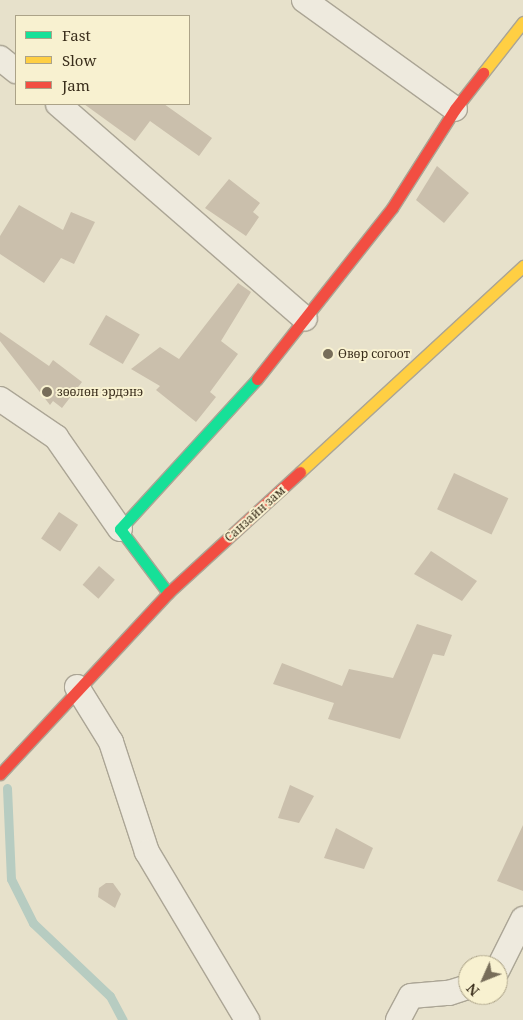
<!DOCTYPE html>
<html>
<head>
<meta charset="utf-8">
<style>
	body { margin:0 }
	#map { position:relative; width:523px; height:1020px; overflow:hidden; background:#e7e1cb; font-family:"Noto Serif",serif }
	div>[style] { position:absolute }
	.stream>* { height:9px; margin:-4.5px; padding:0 4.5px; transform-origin:4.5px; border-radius:4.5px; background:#b7ccc1 }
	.building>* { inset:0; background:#cabfac; transform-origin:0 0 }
	.roads { filter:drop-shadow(1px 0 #aba595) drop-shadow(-1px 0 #aba595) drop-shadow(0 1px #aba595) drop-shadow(0 -1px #aba595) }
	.street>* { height:24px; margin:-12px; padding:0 12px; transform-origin:12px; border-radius:12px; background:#eeeade }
	.fast>* { height:11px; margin:-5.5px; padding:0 5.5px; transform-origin:5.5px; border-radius:5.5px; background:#16e098 }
	.slow>* { height:11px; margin:-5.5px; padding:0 5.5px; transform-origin:5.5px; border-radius:5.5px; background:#ffcf43 }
	.jam>* { height:11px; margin:-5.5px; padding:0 5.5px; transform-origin:5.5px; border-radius:5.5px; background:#f24e42 }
	.dots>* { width:14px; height:14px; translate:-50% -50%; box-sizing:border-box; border:2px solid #f8f1d0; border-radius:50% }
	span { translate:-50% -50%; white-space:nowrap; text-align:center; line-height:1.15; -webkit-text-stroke:4px #f8f1d0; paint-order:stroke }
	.poi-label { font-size:12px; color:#3a2e1c }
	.left { translate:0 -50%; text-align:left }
	.street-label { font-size:12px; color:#3a2e1c }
	.legend { position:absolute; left:15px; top:15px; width:175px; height:90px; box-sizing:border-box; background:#f8f1d0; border:1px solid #aca388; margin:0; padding:6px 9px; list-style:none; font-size:15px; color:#3a2e1c }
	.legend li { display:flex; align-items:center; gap:10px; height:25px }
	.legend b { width:25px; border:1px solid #aca388 }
	.north { position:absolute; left:458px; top:955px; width:50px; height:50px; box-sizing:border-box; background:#f8f1d0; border:1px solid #aca388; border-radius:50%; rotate:226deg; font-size:14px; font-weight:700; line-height:20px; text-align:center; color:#3a2e1c }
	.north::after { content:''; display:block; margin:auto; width:18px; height:22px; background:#776d59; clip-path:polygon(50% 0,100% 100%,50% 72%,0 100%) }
</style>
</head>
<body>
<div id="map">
	<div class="stream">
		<div style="left:7px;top:788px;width:91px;rotate:87.5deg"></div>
		<div style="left:11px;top:879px;width:49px;rotate:63.4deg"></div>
		<div style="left:33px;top:923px;width:106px;rotate:43.5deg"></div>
		<div style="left:110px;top:996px;width:27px;rotate:62deg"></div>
	</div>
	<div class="building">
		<div style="clip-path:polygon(84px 104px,164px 104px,212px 138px,199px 156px,150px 121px,135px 141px)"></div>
		<div style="clip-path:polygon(437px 166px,469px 193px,444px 223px,416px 200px)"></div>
		<div style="clip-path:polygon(229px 179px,260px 203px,253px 212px,259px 217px,246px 236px,205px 208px)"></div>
		<div style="clip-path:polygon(19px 205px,63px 230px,71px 212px,95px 222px,74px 264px,61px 258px,44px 283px,0 254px,0 236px)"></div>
		<div style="clip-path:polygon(238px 283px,251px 292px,221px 341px,238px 354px,210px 392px,216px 397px,196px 422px,156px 390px,160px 386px,131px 369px,160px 347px,179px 359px)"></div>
		<div style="left:106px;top:315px;width:39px;height:34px;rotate:30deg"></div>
		<div style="clip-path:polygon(0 332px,49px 366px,53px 360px,82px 382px,62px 408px,53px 401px,50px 405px,0 341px)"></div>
		<div style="left:454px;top:473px;width:60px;height:40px;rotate:25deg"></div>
		<div style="left:59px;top:512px;width:23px;height:32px;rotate:34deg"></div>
		<div style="clip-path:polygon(431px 551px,477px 581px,462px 601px,414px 574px)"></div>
		<div style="left:99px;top:566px;width:21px;height:25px;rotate:41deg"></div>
		<div style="clip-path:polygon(417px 624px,452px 635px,444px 656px,433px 654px,400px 739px,328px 719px,334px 703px,273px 684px,282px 663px,342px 686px,349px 669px,393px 678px)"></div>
		<div style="clip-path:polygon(290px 785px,314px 796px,299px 823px,278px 818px)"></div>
		<div style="clip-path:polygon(523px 825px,523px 891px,497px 881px)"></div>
		<div style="clip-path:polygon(336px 828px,373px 848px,364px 869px,324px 858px)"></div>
		<div style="clip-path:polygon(106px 883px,113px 883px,121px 894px,115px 908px,98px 897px,99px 888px)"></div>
	</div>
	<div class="roads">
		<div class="street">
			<div style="left:304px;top:0;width:186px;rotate:35.8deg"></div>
			<div style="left:0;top:58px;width:21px;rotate:39deg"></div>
			<div style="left:58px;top:104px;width:327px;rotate:41deg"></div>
			<div style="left:0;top:399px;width:68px;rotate:34.2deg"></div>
			<div style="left:56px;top:437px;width:112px;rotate:55.2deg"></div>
			<div style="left:77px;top:687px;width:65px;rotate:58.3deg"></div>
			<div style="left:111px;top:742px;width:116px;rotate:71.9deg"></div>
			<div style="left:147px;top:852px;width:196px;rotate:59.2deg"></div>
			<div style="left:498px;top:969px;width:56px;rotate:-63.4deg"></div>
			<div style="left:398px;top:1020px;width:27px;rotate:-62deg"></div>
			<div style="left:411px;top:996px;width:38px;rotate:-5deg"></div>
			<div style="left:449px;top:993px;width:20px;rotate:-18deg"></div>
		</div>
		<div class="fast">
			<div style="left:168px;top:593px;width:80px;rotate:-126.9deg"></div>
			<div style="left:120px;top:529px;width:203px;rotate:-47.6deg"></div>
		</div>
		<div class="slow">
			<div style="left:483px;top:73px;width:65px;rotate:-51.9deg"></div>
			<div style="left:300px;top:472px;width:304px;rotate:-42.7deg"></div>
		</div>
		<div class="jam">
			<div style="left:257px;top:379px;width:218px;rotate:-51.7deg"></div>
			<div style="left:392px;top:208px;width:117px;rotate:-57.5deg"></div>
			<div style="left:455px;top:109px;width:46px;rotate:-52.1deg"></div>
			<div style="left:0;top:774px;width:247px;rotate:-47.1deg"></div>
			<div style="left:168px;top:593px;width:179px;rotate:-42.5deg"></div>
		</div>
	</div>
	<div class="dots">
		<div style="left:328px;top:354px;background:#776d59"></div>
		<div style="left:47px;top:392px;background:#776d59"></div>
	</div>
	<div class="poi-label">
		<span class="left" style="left:338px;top:354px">Өвөр согоот</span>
		<span class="left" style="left:57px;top:392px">зөөлөн эрдэнэ</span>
	</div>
	<div class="street-label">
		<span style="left:255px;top:514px;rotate:-42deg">Санзайн зам</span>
	</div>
	<ul class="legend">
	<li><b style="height:6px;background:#16e098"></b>Fast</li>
	<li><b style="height:6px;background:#ffcf43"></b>Slow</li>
	<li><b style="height:6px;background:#f24e42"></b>Jam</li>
	</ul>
	<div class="north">N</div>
</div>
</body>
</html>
